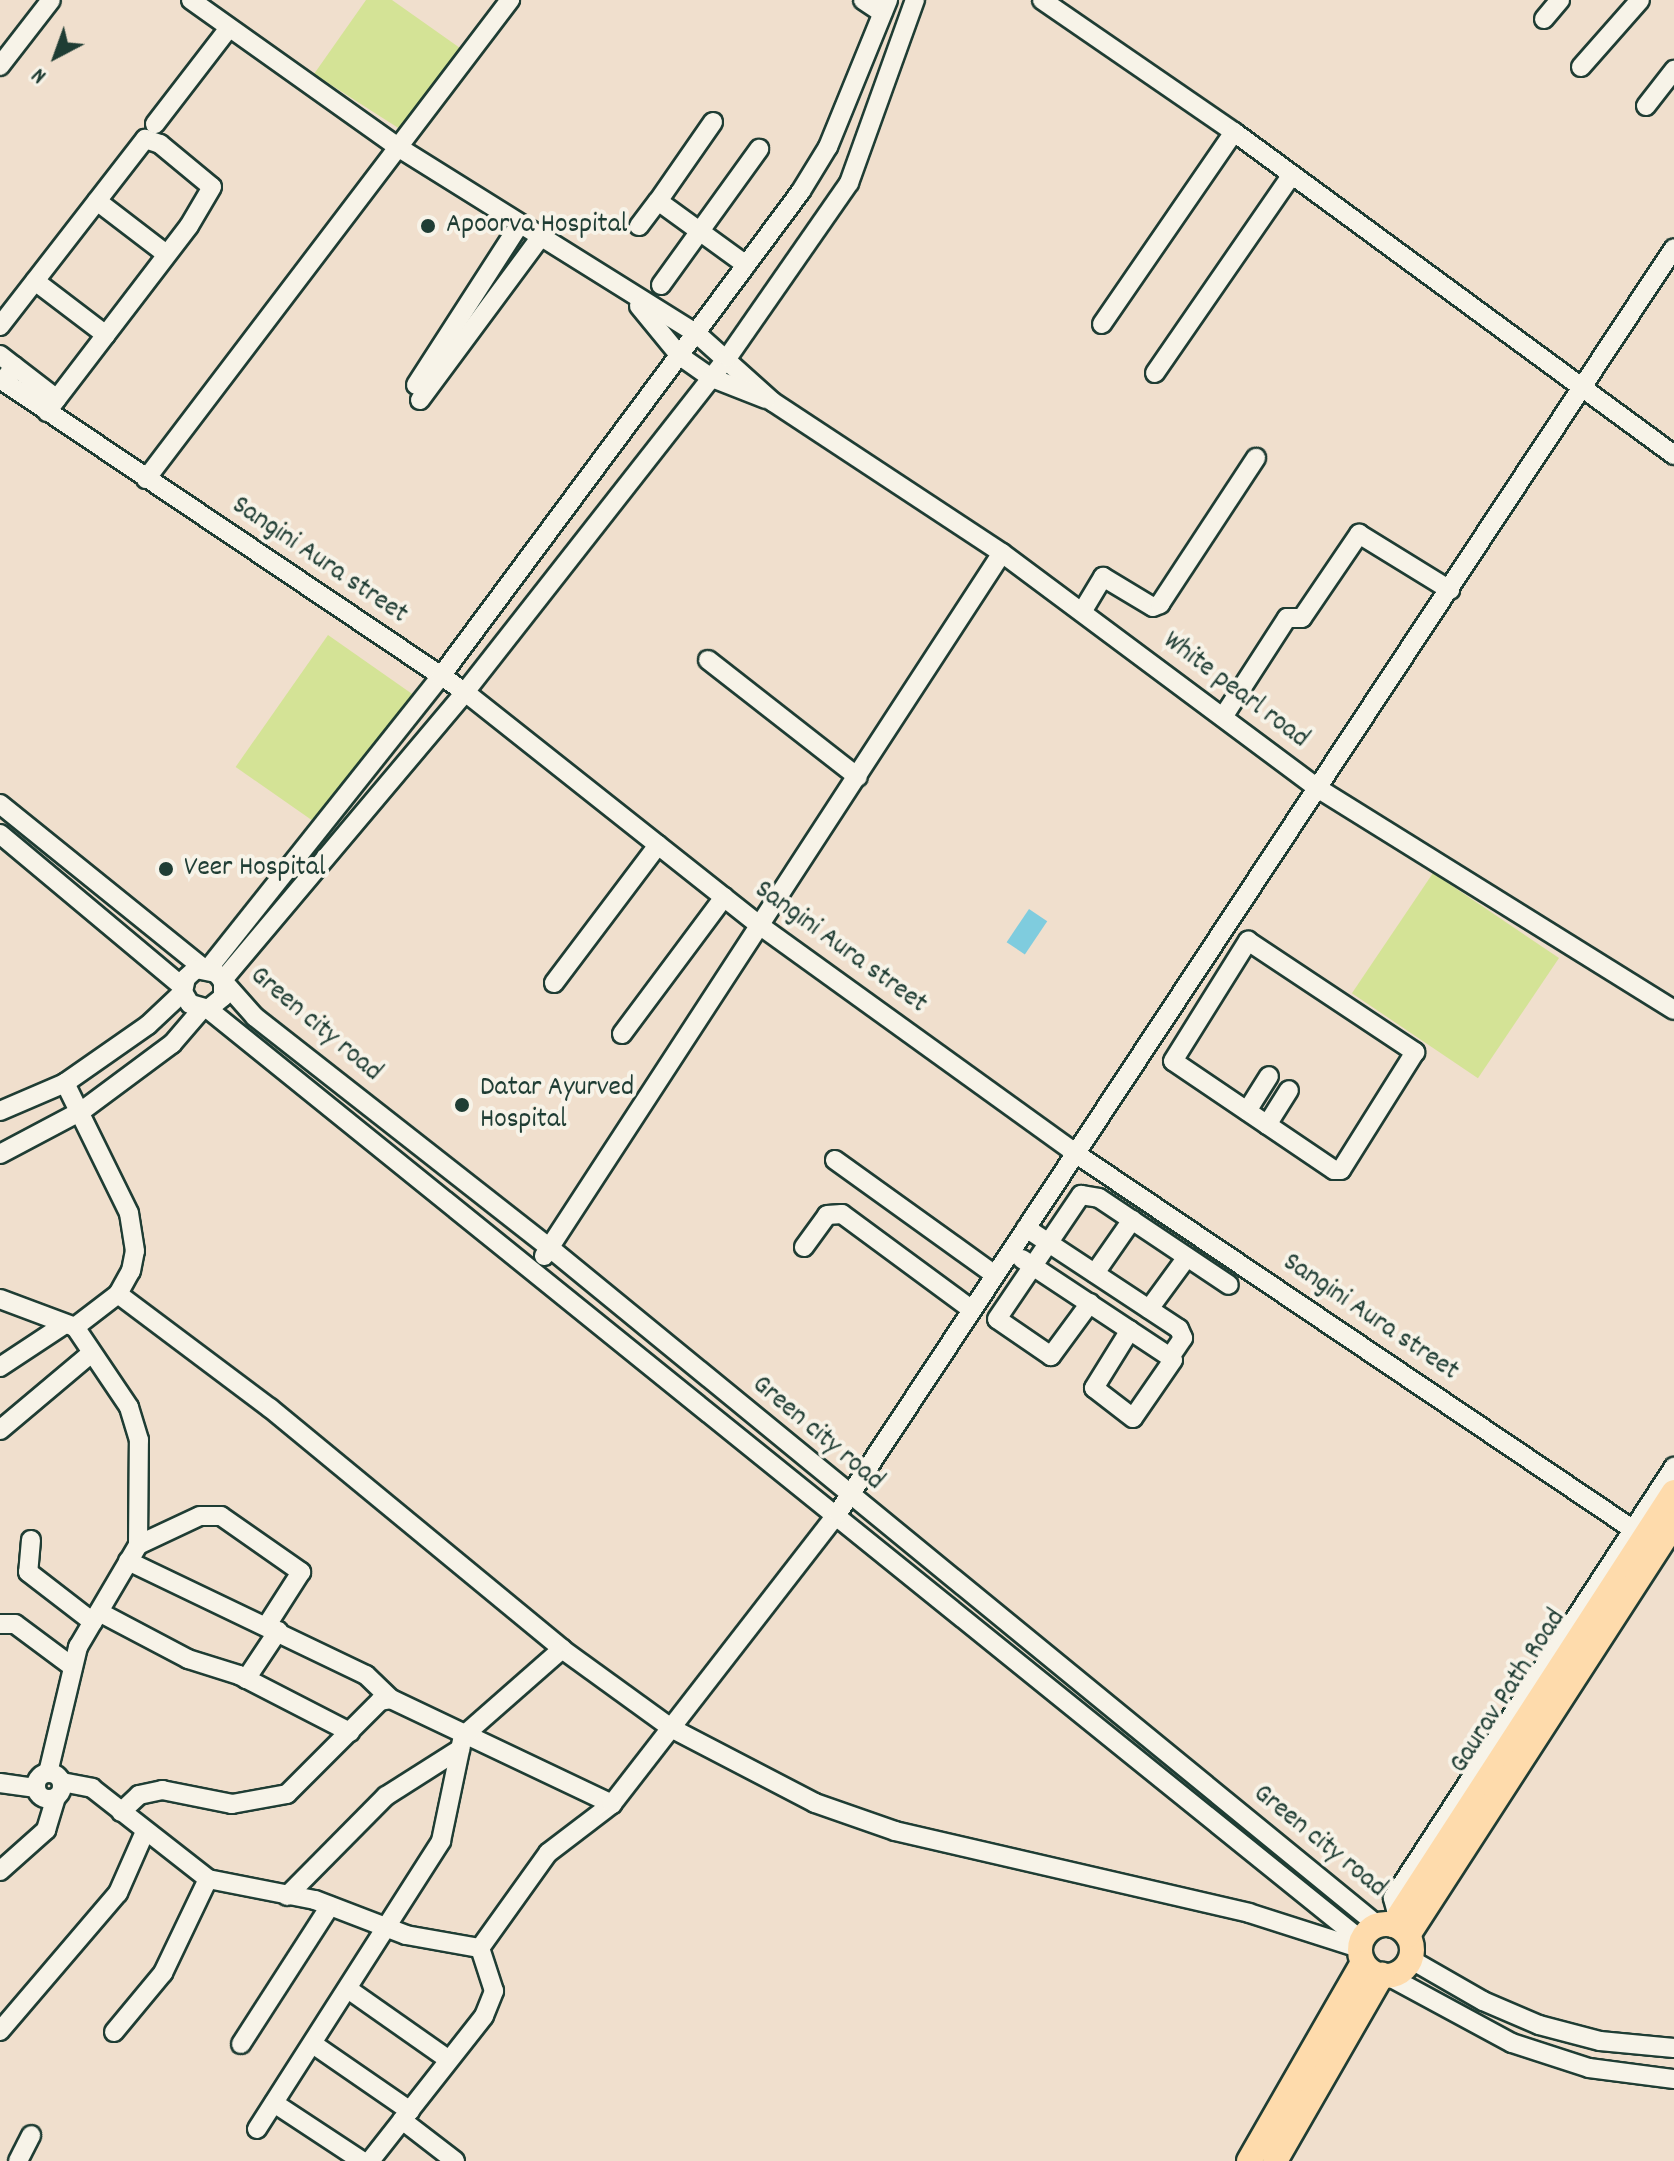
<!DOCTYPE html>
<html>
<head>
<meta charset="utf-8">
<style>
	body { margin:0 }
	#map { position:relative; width:1674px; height:2161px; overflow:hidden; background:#f0dfcd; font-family:Dekko,sans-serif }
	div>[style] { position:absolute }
	.green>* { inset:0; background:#d4e396; transform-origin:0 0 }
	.water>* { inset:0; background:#7fccde; transform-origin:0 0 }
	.roads { filter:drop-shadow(2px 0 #1f3d34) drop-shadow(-2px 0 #1f3d34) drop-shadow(0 2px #1f3d34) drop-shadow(0 -2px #1f3d34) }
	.minor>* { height:18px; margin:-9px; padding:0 9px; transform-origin:9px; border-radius:9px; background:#f7f3e8 }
	.minor>.ring { margin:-9px; padding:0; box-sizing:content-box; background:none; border:18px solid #f7f3e8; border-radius:50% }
	.major>* { height:24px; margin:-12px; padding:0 12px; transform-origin:12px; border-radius:12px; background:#fedbac }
	.major>.ring { margin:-12px; padding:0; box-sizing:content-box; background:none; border:24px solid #fedbac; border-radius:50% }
	.dots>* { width:22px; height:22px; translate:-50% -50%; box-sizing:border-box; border:4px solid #f7f3e8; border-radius:50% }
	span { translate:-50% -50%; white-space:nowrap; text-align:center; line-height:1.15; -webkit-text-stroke:8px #f7f3e8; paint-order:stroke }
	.poi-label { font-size:28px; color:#1f3d34 }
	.left { translate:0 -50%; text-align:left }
	.street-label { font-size:28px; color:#1f3d34 }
	.north { position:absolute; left:16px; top:16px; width:80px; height:80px; -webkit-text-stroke:6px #f7f3e8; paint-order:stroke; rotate:221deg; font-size:22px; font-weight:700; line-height:32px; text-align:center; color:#1f3d34 }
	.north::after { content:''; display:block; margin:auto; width:28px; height:36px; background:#1f3d34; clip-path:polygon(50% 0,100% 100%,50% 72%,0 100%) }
</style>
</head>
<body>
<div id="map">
	<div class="green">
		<div style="clip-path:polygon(366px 0,392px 0,460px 48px,403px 131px,314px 74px)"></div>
		<div style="left:328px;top:635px;width:105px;height:161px;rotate:35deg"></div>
		<div style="left:1433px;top:873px;width:152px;height:145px;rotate:34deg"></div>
	</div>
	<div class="water">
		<div style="left:1029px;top:909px;width:22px;height:40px;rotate:34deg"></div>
	</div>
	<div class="roads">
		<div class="minor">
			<div style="left:191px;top:0;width:257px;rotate:35.4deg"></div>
			<div style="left:401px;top:149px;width:348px;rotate:32deg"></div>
			<div style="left:696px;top:333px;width:103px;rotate:41.9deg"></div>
			<div style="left:773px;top:402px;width:274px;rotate:33.4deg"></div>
			<div style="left:1002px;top:553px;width:395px;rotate:36.7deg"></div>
			<div style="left:1319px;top:789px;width:418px;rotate:31.9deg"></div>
			<div style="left:863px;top:0;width:23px;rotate:34deg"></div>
			<div style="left:1042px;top:0;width:233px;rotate:34.5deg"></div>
			<div style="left:1234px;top:132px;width:546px;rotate:36.28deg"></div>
			<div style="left:1544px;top:19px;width:25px;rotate:-50deg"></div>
			<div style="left:0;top:66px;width:83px;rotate:-52.3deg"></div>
			<div style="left:1581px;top:67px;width:89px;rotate:-48.6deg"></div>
			<div style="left:1646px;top:106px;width:46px;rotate:-52.1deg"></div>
			<div style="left:713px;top:122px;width:96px;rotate:124.8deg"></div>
			<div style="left:658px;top:201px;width:109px;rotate:36deg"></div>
			<div style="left:155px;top:124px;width:121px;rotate:-52.4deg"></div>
			<div style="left:97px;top:201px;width:87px;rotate:37.5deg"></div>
			<div style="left:639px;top:226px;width:31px;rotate:-53deg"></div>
			<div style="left:35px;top:281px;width:89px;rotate:37.3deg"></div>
			<div style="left:661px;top:285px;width:168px;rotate:-54.2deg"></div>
			<div style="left:639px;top:306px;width:65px;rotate:50.6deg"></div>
			<div style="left:680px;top:356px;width:39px;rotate:35deg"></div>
			<div style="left:712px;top:378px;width:58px;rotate:21.3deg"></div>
			<div style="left:1102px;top:324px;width:233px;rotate:-55.5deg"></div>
			<div style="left:0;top:326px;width:237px;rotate:-52.2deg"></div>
			<div style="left:145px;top:139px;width:16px;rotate:18deg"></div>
			<div style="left:160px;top:144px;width:67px;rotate:39.6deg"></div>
			<div style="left:212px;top:187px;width:45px;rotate:120.5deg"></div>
			<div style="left:189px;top:226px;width:234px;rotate:127.4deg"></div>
			<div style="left:0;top:355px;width:18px;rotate:38deg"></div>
			<div style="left:14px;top:366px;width:12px;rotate:125deg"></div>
			<div style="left:14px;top:366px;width:54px;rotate:37.5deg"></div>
			<div style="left:1155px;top:373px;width:238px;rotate:-55.4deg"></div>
			<div style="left:0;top:379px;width:561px;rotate:33.95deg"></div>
			<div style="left:465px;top:692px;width:379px;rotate:38.4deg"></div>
			<div style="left:762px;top:927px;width:386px;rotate:35.8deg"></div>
			<div style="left:1075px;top:1153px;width:697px;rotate:34.01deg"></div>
			<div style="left:416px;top:385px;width:190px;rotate:-57.2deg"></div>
			<div style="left:420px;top:400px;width:202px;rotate:-53.5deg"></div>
			<div style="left:146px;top:479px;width:602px;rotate:-52.77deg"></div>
			<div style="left:1082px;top:612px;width:41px;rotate:-59deg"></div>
			<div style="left:1103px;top:577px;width:58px;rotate:31deg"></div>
			<div style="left:1153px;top:607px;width:8px;rotate:-23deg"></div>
			<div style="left:1160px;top:604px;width:175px;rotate:-56.7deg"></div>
			<div style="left:708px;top:660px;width:190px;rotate:38deg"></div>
			<div style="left:1223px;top:717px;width:118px;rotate:-57.1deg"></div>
			<div style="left:1287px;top:618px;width:15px"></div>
			<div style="left:1302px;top:618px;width:102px;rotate:-55.8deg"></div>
			<div style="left:1359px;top:534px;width:107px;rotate:31.6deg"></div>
			<div style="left:0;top:804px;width:261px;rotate:38.9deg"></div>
			<div style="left:0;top:834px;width:239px;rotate:39.9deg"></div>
			<div style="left:1248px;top:941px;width:201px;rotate:33.6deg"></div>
			<div style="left:1415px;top:1052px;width:139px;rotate:122.1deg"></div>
			<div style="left:1341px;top:1170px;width:7px;rotate:180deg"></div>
			<div style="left:1334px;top:1170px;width:194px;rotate:-145.9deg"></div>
			<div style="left:1173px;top:1061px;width:142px;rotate:-58deg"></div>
			<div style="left:208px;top:969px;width:374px;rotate:-51.5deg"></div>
			<div style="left:441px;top:676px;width:604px;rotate:-53.41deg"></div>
			<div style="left:801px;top:191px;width:52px;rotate:-58.5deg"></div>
			<div style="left:828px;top:147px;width:159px;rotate:-67.8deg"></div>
			<div style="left:222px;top:981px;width:378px;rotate:-49.9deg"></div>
			<div style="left:465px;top:692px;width:426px;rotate:-51.9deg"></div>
			<div style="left:728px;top:357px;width:212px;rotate:-55.2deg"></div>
			<div style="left:849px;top:183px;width:195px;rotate:-70.2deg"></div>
			<div style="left:554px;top:983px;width:173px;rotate:-53deg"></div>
			<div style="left:223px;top:984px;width:13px;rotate:90deg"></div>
			<div style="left:223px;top:997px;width:19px;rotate:141deg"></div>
			<div style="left:208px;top:1009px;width:19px;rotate:-164deg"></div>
			<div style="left:190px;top:1004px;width:14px;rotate:-120deg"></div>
			<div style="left:183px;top:992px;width:14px;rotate:-78deg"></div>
			<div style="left:186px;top:978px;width:13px;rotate:-42deg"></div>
			<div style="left:196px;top:969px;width:20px;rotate:11deg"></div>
			<div style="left:216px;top:973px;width:59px;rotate:48.4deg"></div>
			<div style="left:255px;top:1017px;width:375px;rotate:38.1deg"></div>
			<div style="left:550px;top:1248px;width:1069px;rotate:39.3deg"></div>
			<div style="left:208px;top:1009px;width:1482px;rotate:38.92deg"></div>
			<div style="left:622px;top:1034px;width:171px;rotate:-53.3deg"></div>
			<div style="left:0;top:1111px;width:71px;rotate:-23.3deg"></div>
			<div style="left:65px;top:1083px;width:101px;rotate:-34.9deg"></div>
			<div style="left:148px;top:1025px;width:48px;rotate:-43.3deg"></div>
			<div style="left:1247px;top:1111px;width:41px;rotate:-57.8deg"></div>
			<div style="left:1267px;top:1125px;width:41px;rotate:-57.8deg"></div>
			<div style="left:0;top:1154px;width:94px;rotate:-27.9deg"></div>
			<div style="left:83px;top:1110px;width:111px;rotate:-36.6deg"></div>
			<div style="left:172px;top:1044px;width:46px;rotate:-49.4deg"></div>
			<div style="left:835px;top:1160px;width:197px;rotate:35.7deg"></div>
			<div style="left:1026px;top:1228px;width:183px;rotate:33.4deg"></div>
			<div style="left:1179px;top:1329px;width:10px;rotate:66deg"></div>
			<div style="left:1183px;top:1338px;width:23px;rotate:124deg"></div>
			<div style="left:804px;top:1247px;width:39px;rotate:-54deg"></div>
			<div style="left:827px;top:1215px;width:15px;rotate:-4deg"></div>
			<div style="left:842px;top:1214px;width:160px;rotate:36.4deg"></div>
			<div style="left:544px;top:1256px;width:839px;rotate:-56.92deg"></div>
			<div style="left:1022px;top:1259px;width:178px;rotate:33.5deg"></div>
			<div style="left:1170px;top:1357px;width:4px;rotate:45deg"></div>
			<div style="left:1173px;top:1360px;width:70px;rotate:124.6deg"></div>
			<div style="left:1133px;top:1418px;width:49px;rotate:-142.4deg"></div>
			<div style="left:1094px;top:1388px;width:68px;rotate:-58.2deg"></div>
			<div style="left:1095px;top:1273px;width:65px;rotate:-55.1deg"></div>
			<div style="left:118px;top:1294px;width:190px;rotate:36.9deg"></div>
			<div style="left:270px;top:1408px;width:379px;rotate:39.5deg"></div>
			<div style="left:562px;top:1649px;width:135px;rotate:35.9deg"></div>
			<div style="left:671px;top:1728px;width:162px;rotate:27.5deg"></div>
			<div style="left:815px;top:1803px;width:85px;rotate:19.3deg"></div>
			<div style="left:895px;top:1831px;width:363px;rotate:13deg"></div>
			<div style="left:1249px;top:1913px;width:115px;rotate:17.7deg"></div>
			<div style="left:0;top:1299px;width:80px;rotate:20.5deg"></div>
			<div style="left:75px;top:1327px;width:54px;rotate:-37.5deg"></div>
			<div style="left:118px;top:1294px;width:26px;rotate:-61deg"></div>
			<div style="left:131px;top:1271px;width:20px;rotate:-79deg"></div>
			<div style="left:135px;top:1251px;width:38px;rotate:-99deg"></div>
			<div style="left:129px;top:1213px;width:145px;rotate:-116.2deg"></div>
			<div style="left:1090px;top:1303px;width:66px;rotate:126.3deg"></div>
			<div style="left:1051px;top:1356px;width:65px;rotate:-145.6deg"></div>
			<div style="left:997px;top:1319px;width:150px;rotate:-55.9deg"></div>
			<div style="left:1081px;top:1195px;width:18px;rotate:9deg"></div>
			<div style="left:1099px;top:1198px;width:156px;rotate:33.8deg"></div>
			<div style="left:1149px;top:1309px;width:64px;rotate:-53.8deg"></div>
			<div style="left:0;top:1367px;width:74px;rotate:-33.5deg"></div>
			<div style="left:0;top:1430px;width:116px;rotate:-40.1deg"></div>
			<div style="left:31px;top:1540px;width:32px;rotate:95deg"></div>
			<div style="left:28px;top:1572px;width:82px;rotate:37.6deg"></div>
			<div style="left:138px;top:1545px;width:68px;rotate:-25.1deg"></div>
			<div style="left:200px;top:1516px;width:21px"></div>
			<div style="left:221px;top:1516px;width:98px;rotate:35deg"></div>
			<div style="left:301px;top:1572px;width:63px;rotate:122.7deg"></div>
			<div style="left:128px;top:1561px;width:264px;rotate:25.6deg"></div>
			<div style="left:366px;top:1675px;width:35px;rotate:44deg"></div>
			<div style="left:99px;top:1612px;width:101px;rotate:27.8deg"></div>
			<div style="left:188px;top:1659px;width:53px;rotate:17.4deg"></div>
			<div style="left:239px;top:1675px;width:125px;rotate:27.2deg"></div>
			<div style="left:0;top:1624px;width:15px"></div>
			<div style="left:15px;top:1624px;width:72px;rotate:36.6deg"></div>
			<div style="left:246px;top:1679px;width:58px;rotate:-56.3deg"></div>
			<div class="ring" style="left:36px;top:1773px;width:8px;height:8px"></div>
			<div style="left:48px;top:1773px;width:130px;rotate:-76.6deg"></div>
			<div style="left:78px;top:1647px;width:118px;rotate:-59.5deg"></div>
			<div style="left:138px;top:1545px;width:105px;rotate:-89.5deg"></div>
			<div style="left:139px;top:1440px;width:34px;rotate:-107deg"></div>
			<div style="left:129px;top:1407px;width:97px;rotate:-124deg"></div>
			<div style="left:62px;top:1782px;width:31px;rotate:11deg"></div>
			<div style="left:92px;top:1788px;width:147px;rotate:38.1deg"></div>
			<div style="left:208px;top:1879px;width:109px;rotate:11.1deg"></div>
			<div style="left:315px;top:1900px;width:97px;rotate:21deg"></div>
			<div style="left:406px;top:1935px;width:75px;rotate:10deg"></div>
			<div style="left:0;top:1783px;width:35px;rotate:8deg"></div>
			<div style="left:121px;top:1812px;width:25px;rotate:-43deg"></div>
			<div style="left:139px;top:1795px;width:24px;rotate:-12deg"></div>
			<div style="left:162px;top:1790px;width:71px;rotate:11.3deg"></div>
			<div style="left:232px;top:1804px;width:56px;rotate:-10.3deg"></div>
			<div style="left:287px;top:1794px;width:132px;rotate:-45deg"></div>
			<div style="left:380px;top:1701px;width:11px;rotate:-10deg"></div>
			<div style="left:391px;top:1699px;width:245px;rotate:25.4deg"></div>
			<div style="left:0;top:1871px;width:62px;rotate:-41.7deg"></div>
			<div style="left:46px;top:1830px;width:34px;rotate:-73deg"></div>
			<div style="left:287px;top:1896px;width:141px;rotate:-45.3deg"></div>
			<div style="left:386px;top:1796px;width:88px;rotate:-32.4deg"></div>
			<div style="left:1398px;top:1917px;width:20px;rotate:-105deg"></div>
			<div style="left:1393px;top:1898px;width:515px;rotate:-56.9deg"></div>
			<div style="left:1410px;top:1959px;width:84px;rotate:29.9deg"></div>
			<div style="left:1483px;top:2001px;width:61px;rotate:23.2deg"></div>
			<div style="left:1539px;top:2025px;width:63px;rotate:14.7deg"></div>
			<div style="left:1600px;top:2041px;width:74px;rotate:5.4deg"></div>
			<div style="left:1388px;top:1976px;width:141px;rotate:28.4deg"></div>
			<div style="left:1512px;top:2043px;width:81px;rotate:18deg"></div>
			<div style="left:1589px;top:2068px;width:86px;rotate:7.4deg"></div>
			<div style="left:348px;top:1989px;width:123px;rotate:35.1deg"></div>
			<div style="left:0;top:2031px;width:182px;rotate:-49.5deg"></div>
			<div style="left:118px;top:1893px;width:64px;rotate:-66.2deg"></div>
			<div style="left:114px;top:2032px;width:77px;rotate:-50.3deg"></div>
			<div style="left:163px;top:1973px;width:104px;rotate:-64.4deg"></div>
			<div style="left:241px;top:2044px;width:164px;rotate:-57.2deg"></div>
			<div style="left:313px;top:2044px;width:118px;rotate:34.6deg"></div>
			<div style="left:274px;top:2103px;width:105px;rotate:33.4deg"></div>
			<div style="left:402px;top:2120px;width:67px;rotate:37.7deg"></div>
			<div style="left:257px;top:2129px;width:342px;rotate:-57.4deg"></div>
			<div style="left:441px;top:1841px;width:107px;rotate:-78.2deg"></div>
			<div style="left:463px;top:1736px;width:132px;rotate:-41.3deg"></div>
			<div style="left:18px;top:2161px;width:29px;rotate:-63deg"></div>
			<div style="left:370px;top:2161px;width:184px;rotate:-51.8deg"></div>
			<div style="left:484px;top:2016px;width:27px;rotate:-68deg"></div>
			<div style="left:494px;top:1991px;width:45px;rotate:-108deg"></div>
			<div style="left:480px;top:1948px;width:117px;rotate:-54.4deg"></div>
			<div style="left:548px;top:1853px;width:81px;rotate:-37.4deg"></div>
			<div style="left:612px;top:1804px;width:368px;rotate:-52.2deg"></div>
			<div style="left:838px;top:1513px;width:1516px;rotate:-56.54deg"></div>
		</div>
		<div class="major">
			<div class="ring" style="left:1360px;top:1924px;width:28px;height:28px"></div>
			<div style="left:1393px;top:1925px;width:516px;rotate:-57.02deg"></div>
			<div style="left:1408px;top:1935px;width:490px;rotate:-57.1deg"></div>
			<div style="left:1249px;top:2161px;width:228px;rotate:-60.1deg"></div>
			<div style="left:1275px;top:2161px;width:215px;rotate:-60.1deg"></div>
		</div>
	</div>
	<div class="dots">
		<div style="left:428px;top:226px;background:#1f3d34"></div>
		<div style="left:166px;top:869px;background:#1f3d34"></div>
		<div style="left:462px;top:1105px;background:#1f3d34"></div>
	</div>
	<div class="poi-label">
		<span class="left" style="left:446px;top:226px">Apoorva Hospital</span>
		<span class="left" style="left:184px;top:869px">Veer Hospital</span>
		<span class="left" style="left:480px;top:1105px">Datar Ayurved<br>Hospital</span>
	</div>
	<div class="street-label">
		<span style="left:319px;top:561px;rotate:34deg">Sangini Aura street</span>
		<span style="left:1235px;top:691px;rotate:37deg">White pearl road</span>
		<span style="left:840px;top:948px;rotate:36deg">Sangini Aura street</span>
		<span style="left:315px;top:1025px;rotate:40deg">Green city road</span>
		<span style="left:1370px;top:1318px;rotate:34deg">Sangini Aura street</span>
		<span style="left:817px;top:1434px;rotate:40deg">Green city road</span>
		<span style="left:1509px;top:1692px;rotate:-57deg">Gaurav Path Road</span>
		<span style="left:1319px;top:1842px;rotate:39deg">Green city road</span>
	</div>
	<div class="north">N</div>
</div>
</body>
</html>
